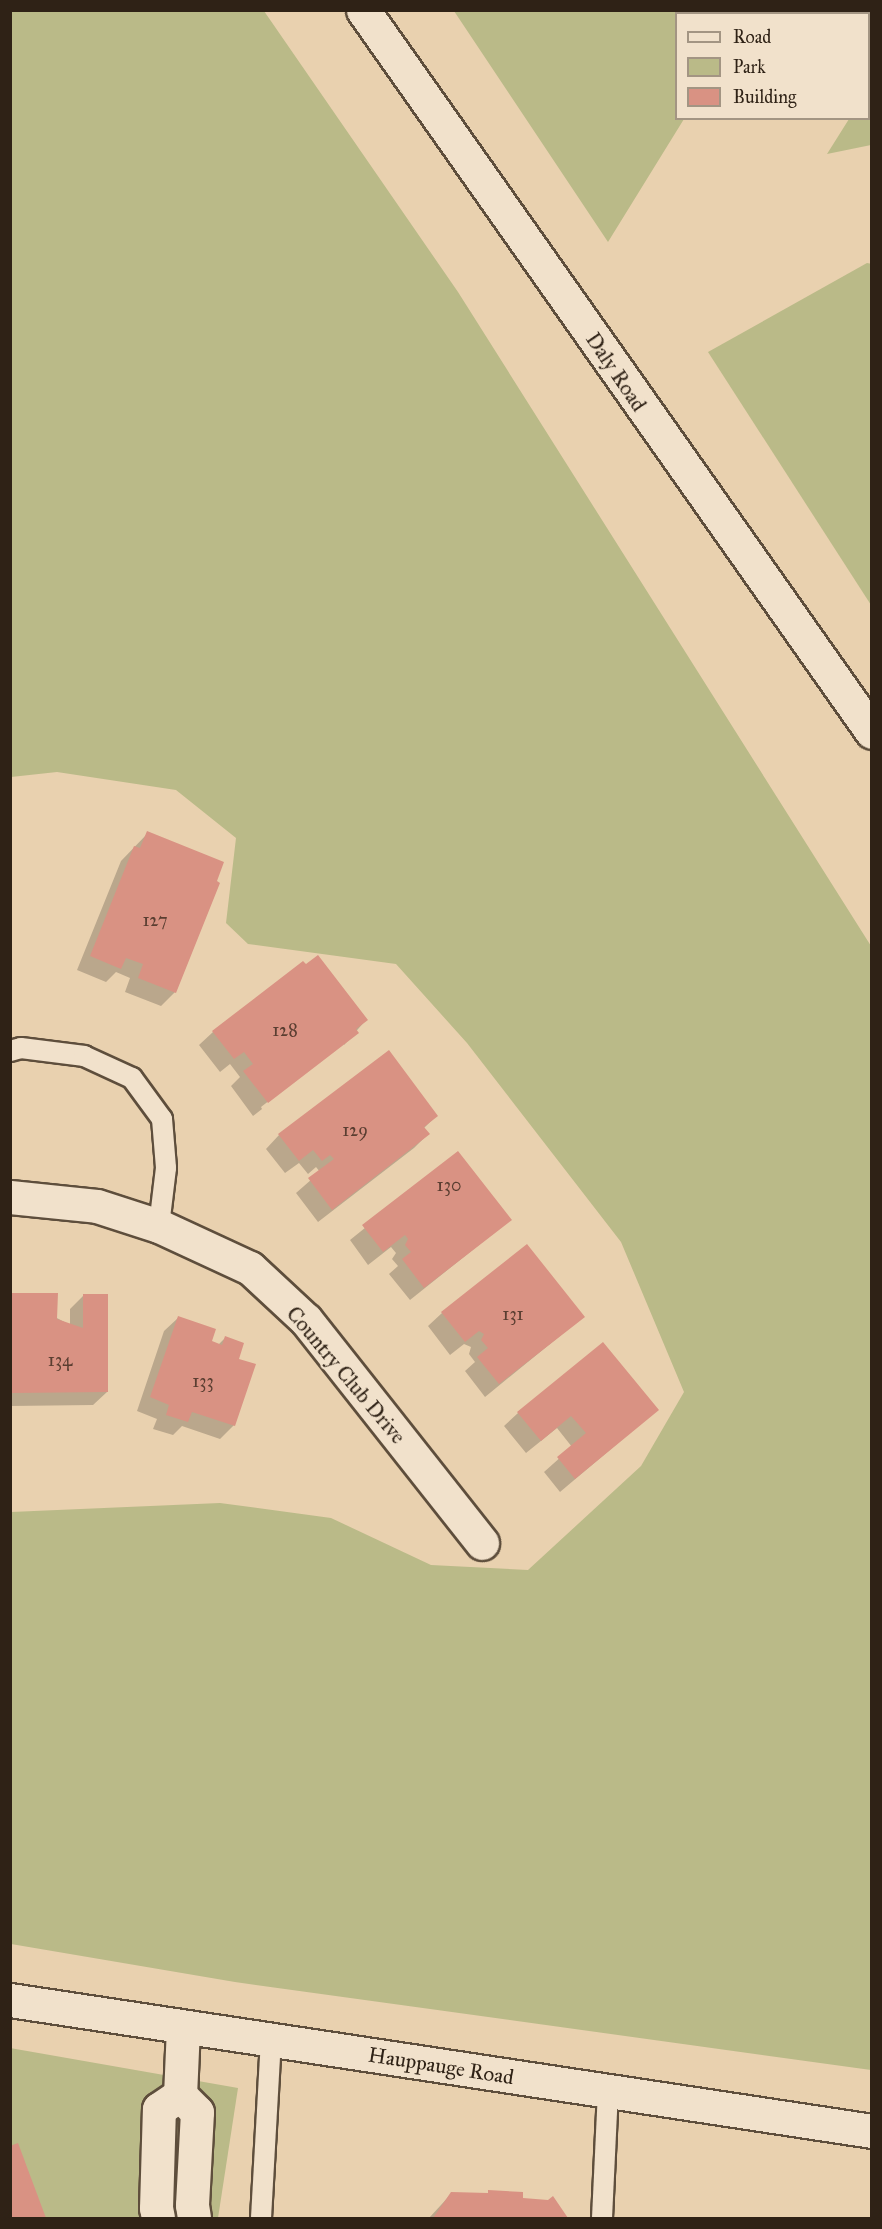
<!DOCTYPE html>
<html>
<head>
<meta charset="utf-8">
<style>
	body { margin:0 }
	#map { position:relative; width:882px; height:2229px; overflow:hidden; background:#e9d1af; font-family:"IM FELL Great Primer",serif }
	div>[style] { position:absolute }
	.green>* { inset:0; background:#baba88 }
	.shadow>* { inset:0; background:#0003 }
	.building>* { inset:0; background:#d99283 }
	.roads { filter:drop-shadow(2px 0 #5e4e3c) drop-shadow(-2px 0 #5e4e3c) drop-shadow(0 2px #5e4e3c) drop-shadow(0 -2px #5e4e3c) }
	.lane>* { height:20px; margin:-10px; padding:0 10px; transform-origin:10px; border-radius:10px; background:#f1e1cb }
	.street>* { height:33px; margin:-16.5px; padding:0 16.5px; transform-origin:16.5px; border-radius:16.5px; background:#f1e1cb }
	.secondary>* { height:33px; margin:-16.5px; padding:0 16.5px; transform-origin:16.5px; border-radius:16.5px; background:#f1e1cb }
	span { translate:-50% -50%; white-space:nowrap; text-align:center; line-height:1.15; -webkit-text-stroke:4.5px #f1e1cb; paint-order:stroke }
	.number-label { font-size:18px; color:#5a3e31 }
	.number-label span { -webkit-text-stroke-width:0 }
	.street-label { font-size:21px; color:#2f2216 }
	.frame { position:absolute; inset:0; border:12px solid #2f2216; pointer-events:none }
	.legend { position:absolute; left:675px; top:12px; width:195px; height:108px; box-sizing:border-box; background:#f1e1cb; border:2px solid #a39583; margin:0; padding:8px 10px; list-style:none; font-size:18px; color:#2f2216 }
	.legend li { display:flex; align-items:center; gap:12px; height:30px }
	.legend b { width:30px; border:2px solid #a39583 }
</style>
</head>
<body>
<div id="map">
	<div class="green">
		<div style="clip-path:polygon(11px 10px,264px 11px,458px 292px,871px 946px,871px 2070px,235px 1982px,11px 1944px,11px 1512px,220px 1503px,331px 1518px,431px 1565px,528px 1570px,641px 1466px,684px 1392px,621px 1242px,467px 1043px,396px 964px,248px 944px,226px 923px,236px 838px,176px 790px,57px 772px,11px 777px)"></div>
		<div style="clip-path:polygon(454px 11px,750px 11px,748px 14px,676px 14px,676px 118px,684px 119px,608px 242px)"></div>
		<div style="clip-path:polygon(871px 83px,871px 145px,827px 154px,849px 119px,868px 118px,869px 87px)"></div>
		<div style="clip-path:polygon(867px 263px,872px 264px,871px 605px,708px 352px)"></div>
		<div style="clip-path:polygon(10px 2048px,238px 2088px,218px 2218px,11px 2218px)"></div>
	</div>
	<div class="shadow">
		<div style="clip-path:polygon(148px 833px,175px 992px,161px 1006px,125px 992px,130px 978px,116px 972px,106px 982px,77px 970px,121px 861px)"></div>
		<div style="clip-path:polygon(366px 1020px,344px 1045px,344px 1042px,261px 1107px,262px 1109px,253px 1116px,231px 1086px,240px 1077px,230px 1064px,220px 1072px,199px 1045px,213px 1032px)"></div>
		<div style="clip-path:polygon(436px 1116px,424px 1128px,428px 1134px,414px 1148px,318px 1222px,296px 1193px,320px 1172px,316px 1167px,308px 1174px,299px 1163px,285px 1173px,266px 1149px,279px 1135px)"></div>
		<div style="clip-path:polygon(458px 1153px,510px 1220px,410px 1300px,389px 1274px,398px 1266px,392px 1259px,396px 1253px,391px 1247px,368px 1265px,350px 1240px)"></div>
		<div style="clip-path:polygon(12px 1294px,70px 1325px,70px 1309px,83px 1296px,107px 1392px,93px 1405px,10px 1406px)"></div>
		<div style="clip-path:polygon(442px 1313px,583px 1317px,485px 1397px,465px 1371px,475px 1362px,469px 1354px,471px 1347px,464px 1344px,450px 1355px,428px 1326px)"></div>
		<div style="clip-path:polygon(178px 1318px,210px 1342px,218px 1345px,225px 1338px,237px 1360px,234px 1425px,220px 1439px,182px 1426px,173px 1435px,153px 1429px,157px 1419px,137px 1411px,164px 1331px)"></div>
		<div style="clip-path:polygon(657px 1410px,560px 1492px,544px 1472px,572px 1447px,557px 1428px,526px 1453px,504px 1426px,518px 1413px)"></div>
		<div style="clip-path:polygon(452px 2193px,548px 2201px,553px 2198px,566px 2218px,429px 2218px)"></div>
	</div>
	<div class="building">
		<div style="clip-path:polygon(147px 831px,224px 862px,217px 881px,220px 883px,176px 993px,138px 978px,143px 964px,126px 958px,121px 969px,90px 956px,134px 846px,140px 848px)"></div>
		<div style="clip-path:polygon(318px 955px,368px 1020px,356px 1029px,359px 1033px,268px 1103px,243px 1071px,253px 1064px,244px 1052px,234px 1059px,212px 1031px,303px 961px,306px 964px)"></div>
		<div style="clip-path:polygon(389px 1050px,438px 1116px,424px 1127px,430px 1134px,332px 1210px,308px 1178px,334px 1159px,330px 1155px,322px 1161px,313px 1150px,299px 1161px,278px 1134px)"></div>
		<div style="clip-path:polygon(458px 1151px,512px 1220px,424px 1288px,402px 1259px,411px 1252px,405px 1245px,408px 1239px,405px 1235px,383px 1252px,362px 1225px)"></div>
		<div style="clip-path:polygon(527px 1244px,585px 1317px,499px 1384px,477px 1357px,488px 1348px,481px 1340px,484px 1334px,479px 1331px,465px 1342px,441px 1312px)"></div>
		<div style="clip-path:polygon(11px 1293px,58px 1293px,57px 1319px,83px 1328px,83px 1294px,108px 1294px,108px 1392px,11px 1393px)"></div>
		<div style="clip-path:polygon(178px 1316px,216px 1329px,212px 1341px,222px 1345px,225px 1336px,244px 1343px,239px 1359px,256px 1364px,235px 1426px,192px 1412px,188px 1422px,166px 1415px,169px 1405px,150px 1397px)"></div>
		<div style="clip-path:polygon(603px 1342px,659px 1410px,575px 1479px,557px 1457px,586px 1433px,571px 1416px,541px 1441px,517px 1412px)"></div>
		<div style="clip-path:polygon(18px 2143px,46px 2218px,10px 2218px,10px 2146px)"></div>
		<div style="clip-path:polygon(488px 2190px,523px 2192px,523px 2198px,548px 2200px,553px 2196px,568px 2218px,433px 2218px,451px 2192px,488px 2193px)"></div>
	</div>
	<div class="roads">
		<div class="lane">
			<div style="left:10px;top:1051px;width:11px;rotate:-15deg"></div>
			<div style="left:21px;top:1048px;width:64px;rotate:7.2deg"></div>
			<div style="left:84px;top:1056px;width:53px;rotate:24.6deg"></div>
			<div style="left:132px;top:1078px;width:51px;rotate:53.8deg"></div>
			<div style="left:162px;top:1119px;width:49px;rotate:85.3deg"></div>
			<div style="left:166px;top:1168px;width:58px;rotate:96.9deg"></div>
			<div style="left:261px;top:2218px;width:178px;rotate:-86.8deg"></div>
			<div style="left:602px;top:2218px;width:127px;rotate:-87.3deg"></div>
		</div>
		<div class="street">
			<div style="left:10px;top:1197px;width:87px;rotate:5.9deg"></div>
			<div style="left:97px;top:1206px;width:65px;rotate:17.9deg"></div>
			<div style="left:159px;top:1226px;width:100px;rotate:24.8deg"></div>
			<div style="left:250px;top:1268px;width:76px;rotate:42.9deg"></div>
			<div style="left:306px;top:1320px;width:284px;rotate:51.7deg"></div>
			<div style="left:183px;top:2027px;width:68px;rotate:92.5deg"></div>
			<div style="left:180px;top:2095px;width:24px;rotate:45deg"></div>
			<div style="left:197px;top:2112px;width:93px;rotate:93.1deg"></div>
			<div style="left:192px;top:2205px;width:13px;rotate:81deg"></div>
			<div style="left:158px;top:2218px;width:10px;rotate:-101deg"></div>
			<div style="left:156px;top:2208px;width:99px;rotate:-88.3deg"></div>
			<div style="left:159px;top:2109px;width:25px;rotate:-34deg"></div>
		</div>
		<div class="secondary">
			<div style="left:363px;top:10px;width:883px;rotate:54.82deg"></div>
			<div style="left:10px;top:2000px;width:872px;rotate:8.64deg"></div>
		</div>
	</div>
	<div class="number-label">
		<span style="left:155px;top:920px">127</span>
		<span style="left:285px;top:1030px">128</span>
		<span style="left:355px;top:1130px">129</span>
		<span style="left:449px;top:1185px">130</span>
		<span style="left:513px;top:1314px">131</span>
		<span style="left:60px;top:1360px">134</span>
		<span style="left:203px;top:1381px">133</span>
	</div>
	<div class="street-label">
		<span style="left:616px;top:372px;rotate:56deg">Daly Road</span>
		<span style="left:346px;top:1375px;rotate:50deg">Country Club Drive</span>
		<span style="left:441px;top:2066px;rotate:9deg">Hauppauge Road</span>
	</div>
	<div class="frame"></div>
	<ul class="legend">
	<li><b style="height:8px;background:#f1e1cb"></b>Road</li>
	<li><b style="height:16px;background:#baba88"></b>Park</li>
	<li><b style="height:16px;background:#d99283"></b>Building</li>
	</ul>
</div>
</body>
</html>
